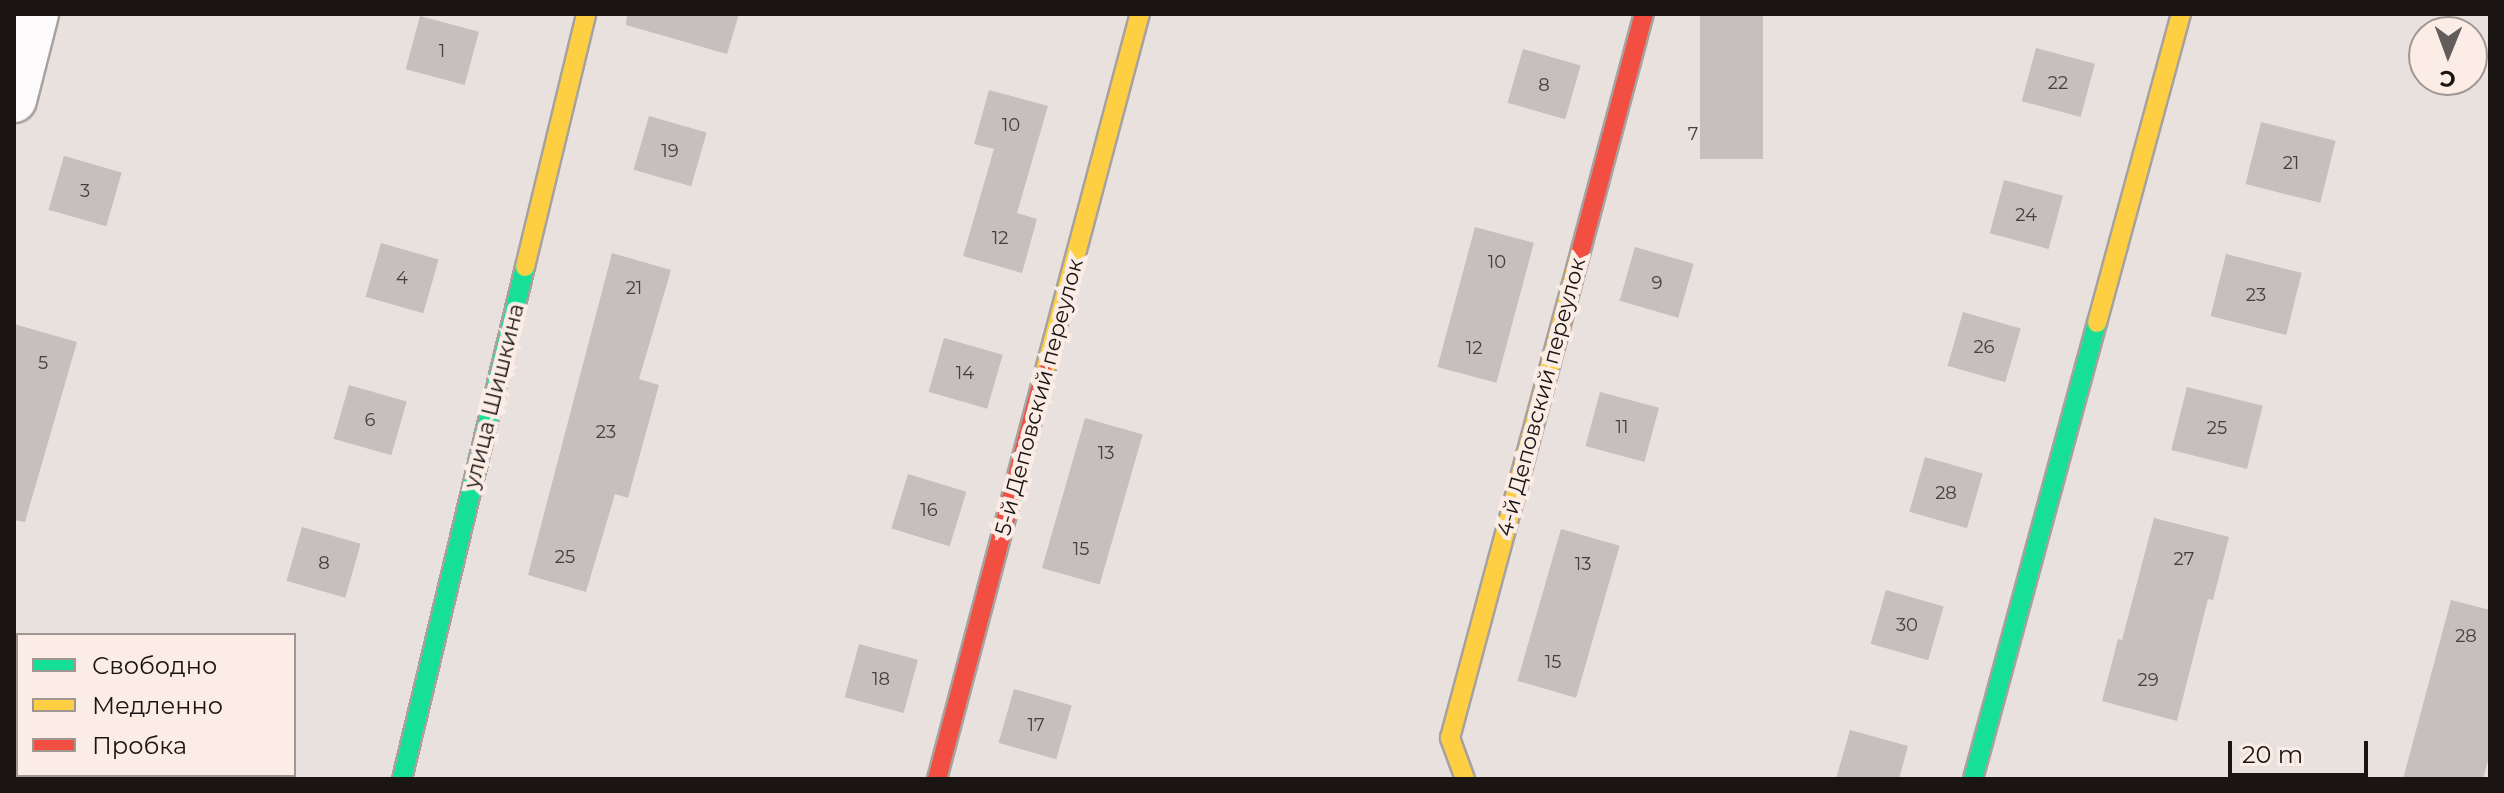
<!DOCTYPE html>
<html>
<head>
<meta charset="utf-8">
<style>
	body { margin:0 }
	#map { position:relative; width:2504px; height:793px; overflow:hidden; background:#e8e1de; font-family:Montserrat,sans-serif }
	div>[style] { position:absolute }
	.building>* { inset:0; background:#c5bfbd; transform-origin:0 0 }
	.roads { filter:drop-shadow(2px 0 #a7a29f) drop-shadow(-2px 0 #a7a29f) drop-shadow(0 2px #a7a29f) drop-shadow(0 -2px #a7a29f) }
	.street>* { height:44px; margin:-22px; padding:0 22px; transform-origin:22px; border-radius:22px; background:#fcfafa }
	.fast>* { height:18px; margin:-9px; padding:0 9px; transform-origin:9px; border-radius:9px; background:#16e098 }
	.slow>* { height:18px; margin:-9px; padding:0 9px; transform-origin:9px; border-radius:9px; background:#ffcf43 }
	.jam>* { height:18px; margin:-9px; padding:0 9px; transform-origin:9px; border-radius:9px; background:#f24e42 }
	span { translate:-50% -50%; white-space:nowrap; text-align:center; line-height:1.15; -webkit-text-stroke:8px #fbede6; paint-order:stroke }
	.number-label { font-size:18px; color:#45403e }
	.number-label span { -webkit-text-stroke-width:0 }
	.street-label { font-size:22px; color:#1a1513 }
	.frame { position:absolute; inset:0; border:16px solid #1a1513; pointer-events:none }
	.legend { position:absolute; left:16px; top:633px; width:280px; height:144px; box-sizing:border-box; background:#fbede6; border:2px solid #a19792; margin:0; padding:10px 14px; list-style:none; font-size:24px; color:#1a1513 }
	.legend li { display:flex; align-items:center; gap:16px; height:40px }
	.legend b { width:40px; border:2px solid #a19792 }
	.north { position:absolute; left:2408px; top:16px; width:80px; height:80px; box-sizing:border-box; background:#fbede6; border:2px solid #a19792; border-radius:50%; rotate:181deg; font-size:22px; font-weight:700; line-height:32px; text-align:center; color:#1a1513 }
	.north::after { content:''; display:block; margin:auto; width:28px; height:36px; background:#625c5a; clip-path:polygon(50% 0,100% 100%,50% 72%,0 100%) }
	.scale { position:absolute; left:2228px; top:741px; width:140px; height:36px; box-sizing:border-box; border:4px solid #1a1513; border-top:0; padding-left:10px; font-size:24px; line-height:28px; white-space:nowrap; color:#1a1513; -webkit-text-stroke:6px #fbede6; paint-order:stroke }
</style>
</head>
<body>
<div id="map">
	<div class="building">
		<div style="clip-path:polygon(627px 14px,739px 14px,727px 54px,626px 25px)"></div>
		<div style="left:1700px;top:14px;width:63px;height:145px"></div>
		<div style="left:420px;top:16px;width:61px;height:55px;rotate:15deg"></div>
		<div style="left:2036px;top:48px;width:61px;height:55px;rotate:15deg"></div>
		<div style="left:1523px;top:49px;width:60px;height:56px;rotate:16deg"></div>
		<div style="clip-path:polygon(989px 90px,1048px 106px,1017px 213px,1037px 219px,1022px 273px,963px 256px,994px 149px,974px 144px)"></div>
		<div style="left:649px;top:116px;width:60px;height:56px;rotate:16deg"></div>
		<div style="left:2261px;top:122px;width:77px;height:64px;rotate:14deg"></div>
		<div style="left:64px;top:156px;width:60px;height:56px;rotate:16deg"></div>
		<div style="left:2004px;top:180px;width:61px;height:55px;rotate:15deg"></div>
		<div style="left:1475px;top:227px;width:61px;height:145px;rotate:15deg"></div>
		<div style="left:381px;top:243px;width:60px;height:56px;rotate:16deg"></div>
		<div style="left:1635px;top:247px;width:61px;height:56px;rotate:16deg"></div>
		<div style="clip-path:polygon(612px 253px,671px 270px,639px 379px,659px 385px,628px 498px,615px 494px,586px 592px,528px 575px)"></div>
		<div style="left:2226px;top:254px;width:78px;height:64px;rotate:14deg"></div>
		<div style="left:1963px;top:312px;width:60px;height:56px;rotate:16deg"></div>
		<div style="clip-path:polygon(14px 324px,77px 342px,25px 522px,14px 520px)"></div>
		<div style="left:944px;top:338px;width:61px;height:56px;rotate:16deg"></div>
		<div style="left:349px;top:385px;width:60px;height:56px;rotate:16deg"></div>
		<div style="left:2187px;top:387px;width:78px;height:65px;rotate:14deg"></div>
		<div style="left:1600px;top:392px;width:61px;height:56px;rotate:15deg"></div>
		<div style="left:1085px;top:418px;width:60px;height:156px;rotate:16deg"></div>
		<div style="left:1925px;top:457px;width:60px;height:57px;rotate:16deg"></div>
		<div style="left:908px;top:474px;width:61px;height:57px;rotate:17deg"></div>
		<div style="clip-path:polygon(2154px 518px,2229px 537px,2213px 600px,2208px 599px,2177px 721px,2102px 701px,2118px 639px,2122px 640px)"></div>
		<div style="left:302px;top:527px;width:61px;height:56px;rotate:16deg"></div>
		<div style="left:1561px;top:529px;width:61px;height:158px;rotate:16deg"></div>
		<div style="left:1886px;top:590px;width:60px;height:56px;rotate:16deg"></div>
		<div style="clip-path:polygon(2451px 600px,2490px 610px,2490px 753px,2483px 779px,2403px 779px)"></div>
		<div style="left:859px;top:644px;width:61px;height:55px;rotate:15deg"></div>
		<div style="left:1014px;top:689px;width:60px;height:56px;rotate:16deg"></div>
		<div style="clip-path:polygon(1850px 730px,1908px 746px,1899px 779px,1836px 779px)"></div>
	</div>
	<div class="roads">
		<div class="street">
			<div style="left:14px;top:100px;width:89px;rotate:-75.7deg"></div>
		</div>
		<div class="fast">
			<div style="left:402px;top:779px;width:527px;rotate:-76.49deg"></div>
			<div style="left:1973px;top:779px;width:473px;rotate:-74.8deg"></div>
		</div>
		<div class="slow">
			<div style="left:525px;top:267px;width:260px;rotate:-76.4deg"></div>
			<div style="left:2097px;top:323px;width:320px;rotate:-74.8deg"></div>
			<div style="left:1044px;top:374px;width:373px;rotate:-75.1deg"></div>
			<div style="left:1465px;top:779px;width:44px;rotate:-110.1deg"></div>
			<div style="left:1450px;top:738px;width:505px;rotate:-74.97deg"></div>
		</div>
		<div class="jam">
			<div style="left:1581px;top:250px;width:244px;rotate:-75.1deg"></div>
			<div style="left:937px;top:779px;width:419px;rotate:-75.2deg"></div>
		</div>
	</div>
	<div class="number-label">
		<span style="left:442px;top:51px">1</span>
		<span style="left:2058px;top:83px">22</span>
		<span style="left:1544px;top:85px">8</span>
		<span style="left:1011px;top:125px">10</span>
		<span style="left:1693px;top:134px">7</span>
		<span style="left:670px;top:151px">19</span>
		<span style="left:2291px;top:163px">21</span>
		<span style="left:85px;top:191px">3</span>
		<span style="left:2026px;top:215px">24</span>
		<span style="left:1000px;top:238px">12</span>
		<span style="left:1497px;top:262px">10</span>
		<span style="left:402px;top:278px">4</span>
		<span style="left:1657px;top:283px">9</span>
		<span style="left:634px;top:288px">21</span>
		<span style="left:2256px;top:295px">23</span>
		<span style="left:1984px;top:347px">26</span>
		<span style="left:1474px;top:348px">12</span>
		<span style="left:43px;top:363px">5</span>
		<span style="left:965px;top:373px">14</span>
		<span style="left:370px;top:420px">6</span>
		<span style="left:1622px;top:427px">11</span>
		<span style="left:2217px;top:428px">25</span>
		<span style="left:606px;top:432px">23</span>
		<span style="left:1106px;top:453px">13</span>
		<span style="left:1946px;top:493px">28</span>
		<span style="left:929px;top:510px">16</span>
		<span style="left:1081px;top:549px">15</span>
		<span style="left:565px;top:557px">25</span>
		<span style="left:2184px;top:559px">27</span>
		<span style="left:324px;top:563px">8</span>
		<span style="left:1583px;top:564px">13</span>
		<span style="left:1907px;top:625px">30</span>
		<span style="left:2466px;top:636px">28</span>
		<span style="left:1553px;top:662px">15</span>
		<span style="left:881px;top:679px">18</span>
		<span style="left:2148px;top:680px">29</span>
		<span style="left:1036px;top:725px">17</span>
	</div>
	<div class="street-label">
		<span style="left:494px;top:396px;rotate:-76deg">улица Шишкина</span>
		<span style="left:1039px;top:397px;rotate:-75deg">5-й Деповский переулок</span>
		<span style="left:1541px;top:397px;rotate:-75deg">4-й Деповский переулок</span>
	</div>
	<div class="frame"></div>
	<ul class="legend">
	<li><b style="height:10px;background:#16e098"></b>Свободно</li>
	<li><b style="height:10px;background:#ffcf43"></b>Медленно</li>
	<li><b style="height:10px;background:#f24e42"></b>Пробка</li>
	</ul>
	<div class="north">С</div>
	<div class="scale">20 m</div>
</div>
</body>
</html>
